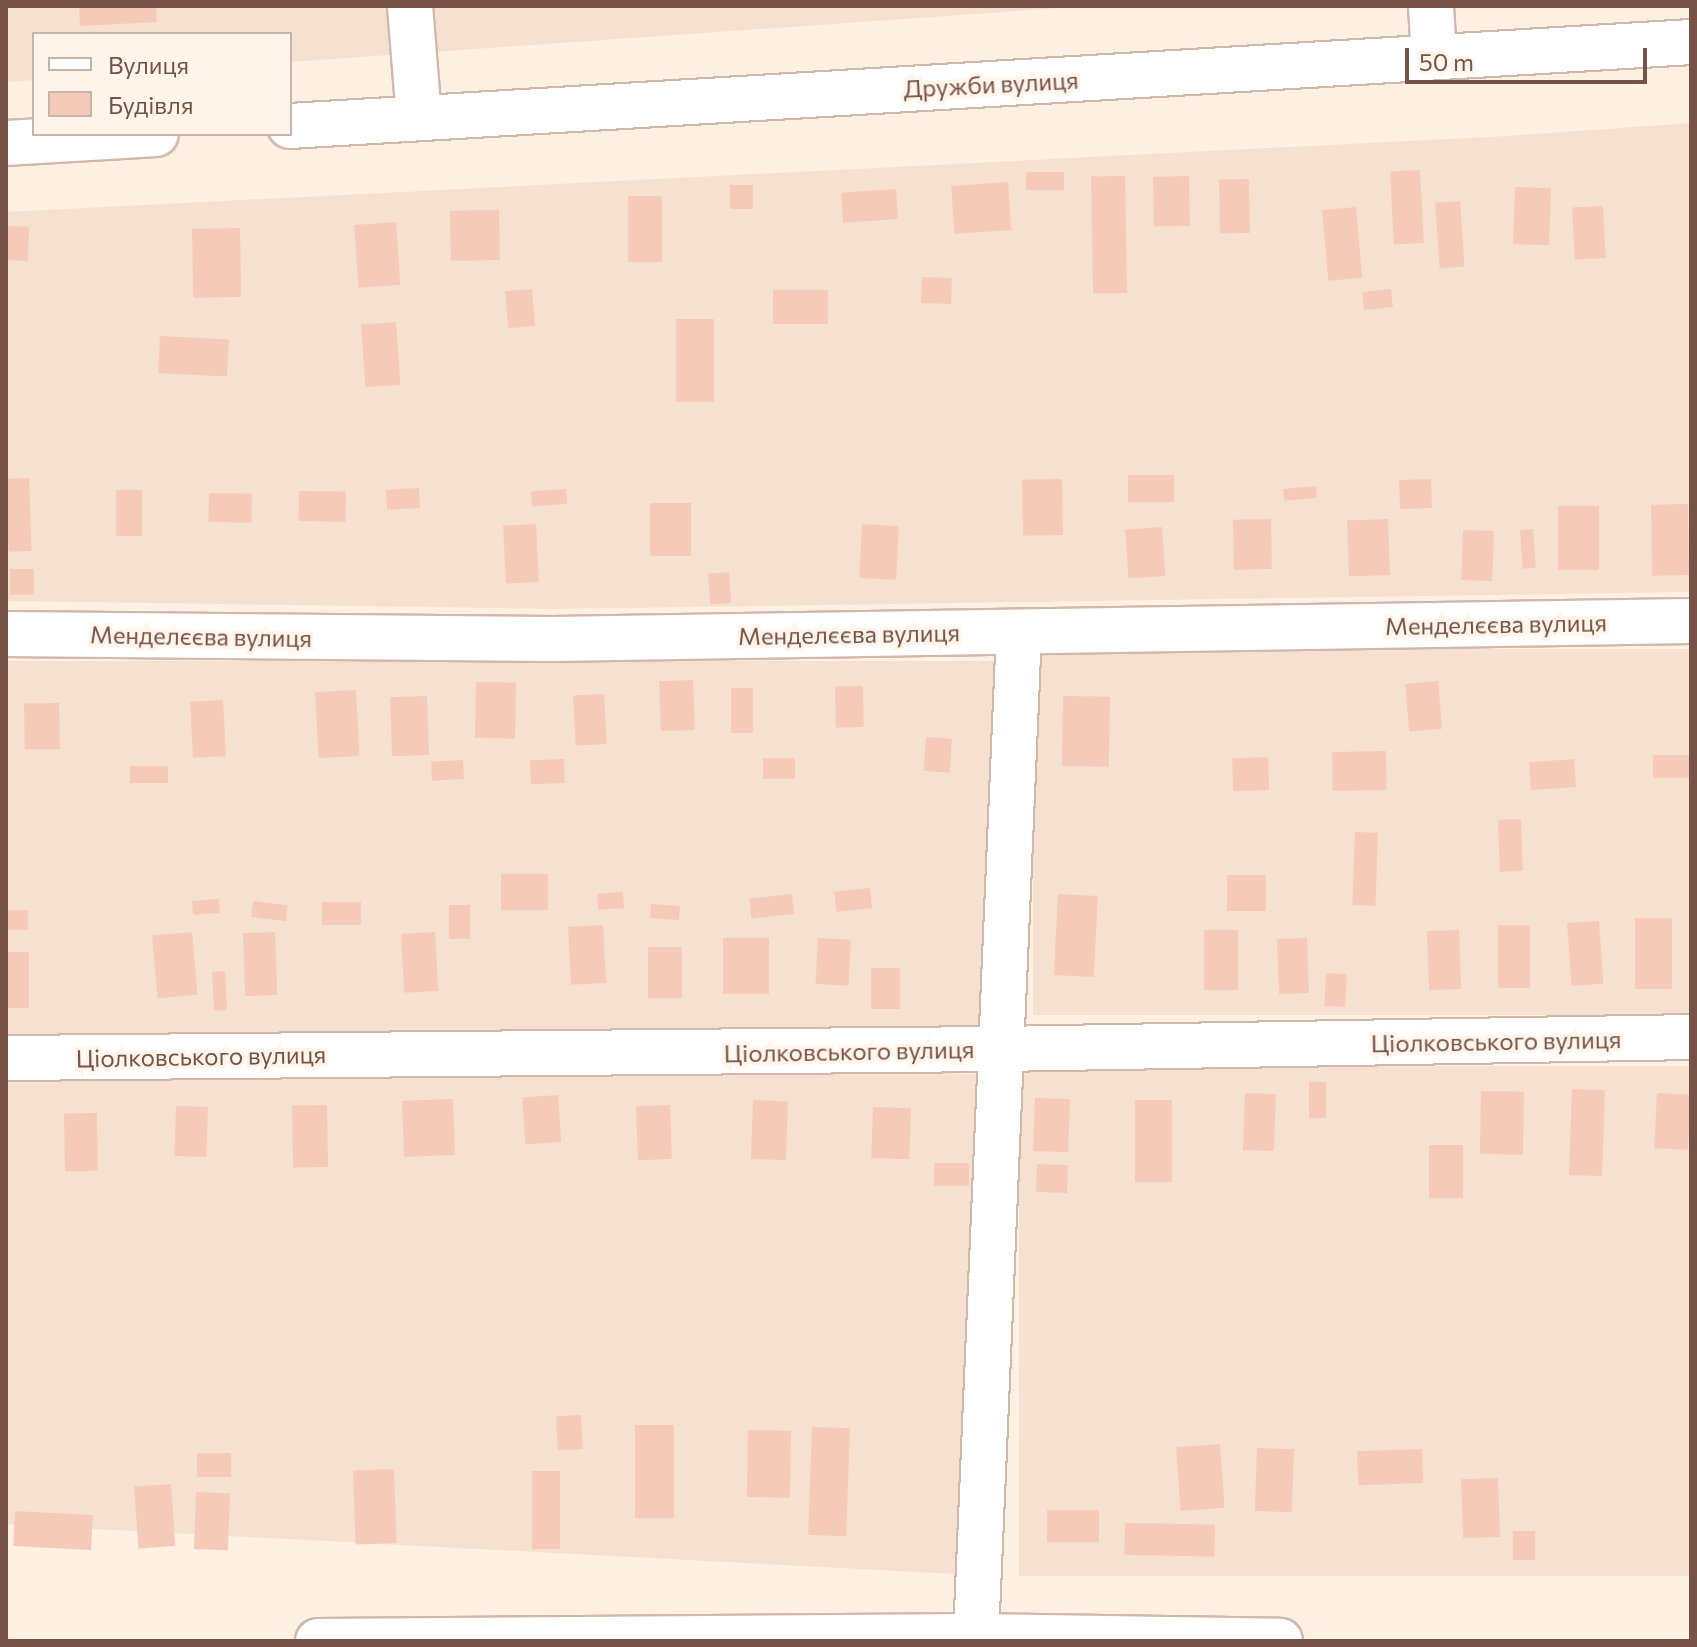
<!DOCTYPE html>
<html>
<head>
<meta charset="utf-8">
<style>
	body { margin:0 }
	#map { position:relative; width:1697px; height:1647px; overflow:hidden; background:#fef0e3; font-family:Commissioner,sans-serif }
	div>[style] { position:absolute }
	.residential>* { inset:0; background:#f6e1d1; transform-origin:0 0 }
	.building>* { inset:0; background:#f5cab9; transform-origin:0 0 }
	.roads { filter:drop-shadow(2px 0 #d2b8ab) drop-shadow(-2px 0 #d2b8ab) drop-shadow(0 2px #d2b8ab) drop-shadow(0 -2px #d2b8ab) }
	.minor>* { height:44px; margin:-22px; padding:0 22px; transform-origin:22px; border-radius:22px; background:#fff }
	span { translate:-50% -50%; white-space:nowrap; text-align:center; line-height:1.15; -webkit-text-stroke:7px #fff5eb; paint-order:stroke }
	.street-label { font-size:24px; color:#775347 }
	.frame { position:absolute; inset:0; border:8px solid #775347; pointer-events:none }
	.legend { position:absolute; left:32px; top:32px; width:260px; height:104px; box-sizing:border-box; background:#fff5eb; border:2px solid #c9b4a9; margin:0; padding:10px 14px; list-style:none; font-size:24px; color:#775347 }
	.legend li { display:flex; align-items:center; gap:16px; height:40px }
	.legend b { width:40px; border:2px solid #c9b4a9 }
	.scale { position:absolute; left:1405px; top:48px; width:242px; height:36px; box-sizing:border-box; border:4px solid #775347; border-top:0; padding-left:10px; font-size:24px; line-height:28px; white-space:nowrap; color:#775347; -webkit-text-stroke:6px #fff5eb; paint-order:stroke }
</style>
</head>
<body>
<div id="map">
	<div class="residential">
		<div style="clip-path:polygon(6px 6px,1088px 6px,290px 62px,290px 34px,34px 34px,34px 80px,6px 82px)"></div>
		<div style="clip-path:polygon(1691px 123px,1691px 592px,558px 609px,6px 601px,6px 212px,1506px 136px)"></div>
		<div style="left:1691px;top:649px;width:366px;height:658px;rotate:90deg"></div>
		<div style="left:6px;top:661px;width:1000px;height:374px"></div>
		<div style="left:1691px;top:1066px;width:510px;height:672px;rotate:90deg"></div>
		<div style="left:987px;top:1075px;width:500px;height:981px;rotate:93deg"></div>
	</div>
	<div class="building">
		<div style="clip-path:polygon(79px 6px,156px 6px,157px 22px,80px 26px)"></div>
		<div style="left:1420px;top:170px;width:73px;height:30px;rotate:87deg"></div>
		<div style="left:1064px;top:172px;width:18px;height:38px;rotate:90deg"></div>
		<div style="left:1125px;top:176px;width:117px;height:34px;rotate:89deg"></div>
		<div style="left:1189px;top:176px;width:50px;height:36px;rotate:89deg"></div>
		<div style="left:1249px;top:179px;width:54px;height:30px;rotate:89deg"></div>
		<div style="left:1008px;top:182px;width:48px;height:57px;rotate:86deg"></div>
		<div style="left:730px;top:185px;width:23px;height:24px"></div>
		<div style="left:1515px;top:187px;width:36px;height:57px;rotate:2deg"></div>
		<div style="left:896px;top:189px;width:30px;height:55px;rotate:86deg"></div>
		<div style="left:628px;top:196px;width:34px;height:66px"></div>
		<div style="left:1460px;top:201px;width:66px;height:25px;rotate:86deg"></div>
		<div style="left:1603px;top:206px;width:52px;height:31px;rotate:87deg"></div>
		<div style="left:1356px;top:207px;width:71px;height:34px;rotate:85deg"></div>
		<div style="left:499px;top:210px;width:50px;height:49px;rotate:89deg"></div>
		<div style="left:396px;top:222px;width:63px;height:42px;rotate:86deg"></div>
		<div style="left:6px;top:226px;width:23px;height:34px;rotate:2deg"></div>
		<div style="left:240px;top:228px;width:69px;height:48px;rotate:89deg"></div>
		<div style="left:922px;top:277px;width:30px;height:26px;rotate:2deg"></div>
		<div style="left:532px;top:289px;width:37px;height:27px;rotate:85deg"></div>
		<div style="left:1391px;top:289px;width:18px;height:29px;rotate:84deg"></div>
		<div style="left:773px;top:290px;width:55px;height:34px"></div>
		<div style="left:676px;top:319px;width:38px;height:83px"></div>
		<div style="left:396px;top:322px;width:63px;height:35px;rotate:86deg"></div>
		<div style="left:160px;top:336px;width:69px;height:37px;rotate:3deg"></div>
		<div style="left:1174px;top:475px;width:27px;height:46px;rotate:90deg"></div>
		<div style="left:29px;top:478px;width:73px;height:23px;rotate:88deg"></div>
		<div style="left:1062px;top:479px;width:56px;height:40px;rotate:89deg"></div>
		<div style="left:1431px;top:479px;width:29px;height:32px;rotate:88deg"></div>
		<div style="left:1316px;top:486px;width:12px;height:33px;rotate:85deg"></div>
		<div style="left:419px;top:488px;width:20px;height:33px;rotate:87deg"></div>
		<div style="left:566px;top:489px;width:15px;height:35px;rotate:86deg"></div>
		<div style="left:116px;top:490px;width:26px;height:46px"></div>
		<div style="left:299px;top:491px;width:47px;height:30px;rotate:1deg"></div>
		<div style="left:209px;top:493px;width:43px;height:29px;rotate:1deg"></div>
		<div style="left:650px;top:503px;width:41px;height:53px"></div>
		<div style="left:1688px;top:504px;width:71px;height:37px;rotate:89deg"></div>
		<div style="left:1558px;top:506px;width:41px;height:64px"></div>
		<div style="left:1271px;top:519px;width:50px;height:38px;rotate:89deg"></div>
		<div style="left:1388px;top:519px;width:56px;height:41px;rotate:88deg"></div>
		<div style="left:536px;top:524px;width:58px;height:33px;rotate:87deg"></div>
		<div style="left:862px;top:524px;width:37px;height:54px;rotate:3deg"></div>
		<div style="left:1162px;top:527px;width:49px;height:37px;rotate:86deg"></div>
		<div style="left:1533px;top:529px;width:39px;height:13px;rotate:86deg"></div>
		<div style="left:1463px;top:530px;width:31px;height:50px;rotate:2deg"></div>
		<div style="left:10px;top:569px;width:24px;height:26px"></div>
		<div style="left:729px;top:572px;width:31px;height:21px;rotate:86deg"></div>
		<div style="left:693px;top:680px;width:50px;height:34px;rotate:88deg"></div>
		<div style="left:1438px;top:681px;width:48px;height:33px;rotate:85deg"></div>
		<div style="left:476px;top:682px;width:40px;height:56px;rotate:1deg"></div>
		<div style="left:863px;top:686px;width:41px;height:28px;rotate:89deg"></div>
		<div style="left:753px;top:688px;width:45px;height:22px;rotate:90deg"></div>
		<div style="left:356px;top:690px;width:66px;height:41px;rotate:87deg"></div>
		<div style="left:604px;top:694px;width:50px;height:31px;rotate:87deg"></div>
		<div style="left:427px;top:696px;width:59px;height:37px;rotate:88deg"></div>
		<div style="left:1063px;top:696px;width:47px;height:70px;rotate:1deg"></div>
		<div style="left:223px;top:700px;width:56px;height:33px;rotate:87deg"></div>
		<div style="left:59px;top:703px;width:46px;height:35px;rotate:89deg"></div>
		<div style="left:926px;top:737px;width:26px;height:34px;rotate:4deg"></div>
		<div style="left:1386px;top:751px;width:39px;height:54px;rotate:89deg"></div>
		<div style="left:1653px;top:755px;width:38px;height:23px"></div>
		<div style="left:1268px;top:757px;width:33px;height:36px;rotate:88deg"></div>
		<div style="left:763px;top:758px;width:32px;height:21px"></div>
		<div style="left:564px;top:759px;width:24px;height:34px;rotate:88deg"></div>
		<div style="left:1574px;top:759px;width:28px;height:45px;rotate:86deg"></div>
		<div style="left:463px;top:760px;width:19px;height:32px;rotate:87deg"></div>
		<div style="left:130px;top:766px;width:38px;height:17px"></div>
		<div style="left:1521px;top:819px;width:52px;height:23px;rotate:88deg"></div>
		<div style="left:1355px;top:832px;width:23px;height:73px;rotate:2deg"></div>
		<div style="left:548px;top:874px;width:36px;height:47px;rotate:90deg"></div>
		<div style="left:1227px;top:875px;width:39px;height:36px"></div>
		<div style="left:870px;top:888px;width:20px;height:36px;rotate:84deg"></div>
		<div style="left:623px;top:892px;width:16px;height:26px;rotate:86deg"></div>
		<div style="left:792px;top:894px;width:20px;height:43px;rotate:84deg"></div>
		<div style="left:1058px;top:894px;width:40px;height:81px;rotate:3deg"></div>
		<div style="left:219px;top:899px;width:14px;height:27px;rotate:86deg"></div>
		<div style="left:253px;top:901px;width:35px;height:16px;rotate:7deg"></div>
		<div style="left:322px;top:902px;width:39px;height:23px"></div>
		<div style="left:651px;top:904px;width:29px;height:14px;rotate:4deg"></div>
		<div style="left:449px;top:905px;width:21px;height:34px"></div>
		<div style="left:6px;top:910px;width:22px;height:20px"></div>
		<div style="left:1635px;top:918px;width:37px;height:71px"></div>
		<div style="left:1599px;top:921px;width:63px;height:32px;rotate:86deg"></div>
		<div style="left:603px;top:925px;width:58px;height:35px;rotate:87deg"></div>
		<div style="left:1498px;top:925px;width:32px;height:63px"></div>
		<div style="left:1204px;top:930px;width:34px;height:60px"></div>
		<div style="left:1459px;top:930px;width:59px;height:32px;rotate:88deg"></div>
		<div style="left:192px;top:932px;width:63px;height:40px;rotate:85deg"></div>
		<div style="left:275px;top:932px;width:63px;height:32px;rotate:88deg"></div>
		<div style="left:435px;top:932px;width:59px;height:34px;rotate:87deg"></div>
		<div style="left:723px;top:938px;width:46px;height:56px"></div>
		<div style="left:818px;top:938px;width:33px;height:46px;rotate:3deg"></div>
		<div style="left:1307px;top:938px;width:55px;height:30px;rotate:88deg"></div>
		<div style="left:648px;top:947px;width:34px;height:51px"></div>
		<div style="left:6px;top:952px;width:23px;height:56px"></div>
		<div style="left:871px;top:968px;width:29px;height:41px"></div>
		<div style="left:225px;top:971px;width:39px;height:13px;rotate:87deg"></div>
		<div style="left:1326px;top:973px;width:21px;height:33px;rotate:3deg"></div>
		<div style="left:1309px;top:1082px;width:17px;height:36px"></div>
		<div style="left:1572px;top:1089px;width:33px;height:86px;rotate:2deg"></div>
		<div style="left:1481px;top:1091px;width:43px;height:63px;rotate:1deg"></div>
		<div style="left:1245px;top:1093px;width:31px;height:57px;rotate:2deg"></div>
		<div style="left:1657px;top:1093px;width:34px;height:55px;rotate:3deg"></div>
		<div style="left:558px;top:1095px;width:47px;height:36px;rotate:86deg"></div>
		<div style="left:1035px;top:1098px;width:35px;height:53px;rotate:2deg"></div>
		<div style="left:453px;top:1099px;width:56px;height:51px;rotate:88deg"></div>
		<div style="left:753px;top:1100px;width:35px;height:59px;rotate:2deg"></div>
		<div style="left:1135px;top:1100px;width:37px;height:82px"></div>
		<div style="left:327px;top:1105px;width:62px;height:35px;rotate:89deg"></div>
		<div style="left:670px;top:1105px;width:54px;height:34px;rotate:88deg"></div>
		<div style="left:176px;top:1106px;width:32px;height:50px;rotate:2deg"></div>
		<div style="left:873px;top:1107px;width:38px;height:51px;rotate:2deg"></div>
		<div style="left:97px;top:1113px;width:58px;height:33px;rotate:89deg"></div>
		<div style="left:1429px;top:1145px;width:34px;height:53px"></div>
		<div style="left:934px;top:1163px;width:35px;height:23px"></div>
		<div style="left:1037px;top:1164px;width:31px;height:28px;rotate:2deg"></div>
		<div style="left:581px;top:1415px;width:34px;height:25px;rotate:87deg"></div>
		<div style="left:635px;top:1425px;width:39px;height:93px"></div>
		<div style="left:812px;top:1427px;width:38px;height:108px;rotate:2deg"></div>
		<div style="left:748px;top:1430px;width:43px;height:67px;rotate:1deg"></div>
		<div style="left:1220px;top:1444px;width:64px;height:44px;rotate:86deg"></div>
		<div style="left:1257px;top:1448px;width:37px;height:63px;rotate:2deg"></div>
		<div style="left:1422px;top:1449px;width:34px;height:65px;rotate:88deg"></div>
		<div style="left:197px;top:1453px;width:34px;height:24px"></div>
		<div style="left:394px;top:1469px;width:74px;height:41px;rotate:88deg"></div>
		<div style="left:532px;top:1471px;width:28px;height:78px"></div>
		<div style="left:1498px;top:1478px;width:59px;height:37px;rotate:88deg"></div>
		<div style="left:171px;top:1484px;width:62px;height:37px;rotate:86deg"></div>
		<div style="left:196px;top:1492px;width:34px;height:57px;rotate:2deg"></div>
		<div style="left:1047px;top:1510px;width:52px;height:32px"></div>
		<div style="left:15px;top:1511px;width:78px;height:35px;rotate:3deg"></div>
		<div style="left:1125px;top:1523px;width:90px;height:32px;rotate:1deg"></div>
		<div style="left:1513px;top:1531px;width:22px;height:29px"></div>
	</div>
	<div class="roads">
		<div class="minor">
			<div style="left:410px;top:6px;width:112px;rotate:85.4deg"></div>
			<div style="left:1431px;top:6px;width:51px;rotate:86.6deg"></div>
			<div style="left:290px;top:126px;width:1404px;rotate:-3.43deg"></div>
			<div style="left:6px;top:143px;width:150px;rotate:-3.4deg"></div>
			<div style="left:6px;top:634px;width:547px;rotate:0.52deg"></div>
			<div style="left:553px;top:639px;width:1138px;rotate:-0.91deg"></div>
			<div style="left:6px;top:1058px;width:993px;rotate:-0.52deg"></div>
			<div style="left:999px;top:1049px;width:692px;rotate:-0.99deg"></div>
			<div style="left:976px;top:1636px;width:1005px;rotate:-87.55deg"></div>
			<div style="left:318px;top:1641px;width:658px;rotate:-0.44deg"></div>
			<div style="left:976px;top:1636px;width:304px;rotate:0.9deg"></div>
		</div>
	</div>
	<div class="street-label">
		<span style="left:991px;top:84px;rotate:-3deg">Дружби вулиця</span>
		<span style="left:1496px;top:624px;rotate:-1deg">Менделєєва вулиця</span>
		<span style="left:849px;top:634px;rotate:-1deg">Менделєєва вулиця</span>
		<span style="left:201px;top:636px;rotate:1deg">Менделєєва вулиця</span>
		<span style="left:1496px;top:1041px;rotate:-1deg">Ціолковського вулиця</span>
		<span style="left:849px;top:1051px;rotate:-1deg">Ціолковського вулиця</span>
		<span style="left:201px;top:1056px;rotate:-1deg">Ціолковського вулиця</span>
	</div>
	<div class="frame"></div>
	<ul class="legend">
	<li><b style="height:10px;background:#fff"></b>Вулиця</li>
	<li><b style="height:22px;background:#f5cab9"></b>Будівля</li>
	</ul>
	<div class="scale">50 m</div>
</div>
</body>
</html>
